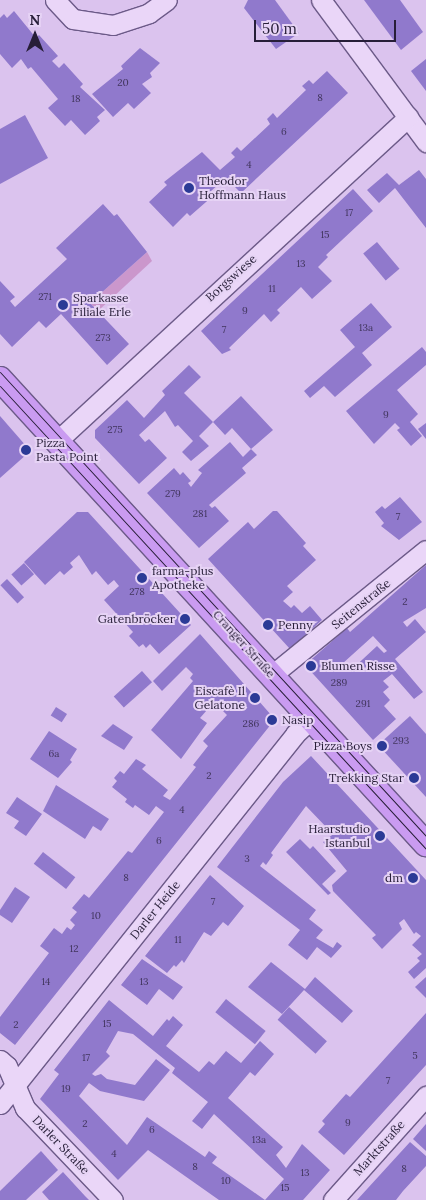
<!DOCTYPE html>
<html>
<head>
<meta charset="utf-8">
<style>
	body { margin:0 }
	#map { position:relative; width:426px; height:1200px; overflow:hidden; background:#dbc3ee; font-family:Lora,serif }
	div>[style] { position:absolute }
	.green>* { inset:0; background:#cb97cc }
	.building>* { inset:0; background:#9079cc; transform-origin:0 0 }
	.roads { filter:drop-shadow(1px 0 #6c5a88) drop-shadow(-1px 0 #6c5a88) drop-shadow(0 1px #6c5a88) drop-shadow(0 -1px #6c5a88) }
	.minor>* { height:19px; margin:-9.5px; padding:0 9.5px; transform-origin:9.5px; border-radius:9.5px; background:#ead6f8 }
	.major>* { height:24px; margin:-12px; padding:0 12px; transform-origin:12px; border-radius:12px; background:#ca9bf1 }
	.tram>* { height:1px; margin:-0.5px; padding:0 0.5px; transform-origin:0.5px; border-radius:0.5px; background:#271e38 }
	.dots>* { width:14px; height:14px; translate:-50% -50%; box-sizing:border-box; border:2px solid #e6d3f5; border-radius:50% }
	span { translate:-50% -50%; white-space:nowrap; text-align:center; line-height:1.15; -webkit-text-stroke:4px #e6d3f5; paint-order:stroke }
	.number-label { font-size:10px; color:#41355d }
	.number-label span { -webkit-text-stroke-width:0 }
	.poi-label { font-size:12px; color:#271e38 }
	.left { translate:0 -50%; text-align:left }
	.right { translate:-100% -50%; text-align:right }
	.street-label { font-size:12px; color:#271e38 }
	.north { position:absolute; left:10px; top:10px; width:50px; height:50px; -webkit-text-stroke:4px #e6d3f5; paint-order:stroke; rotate:0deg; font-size:14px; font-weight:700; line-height:20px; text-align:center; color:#271e38 }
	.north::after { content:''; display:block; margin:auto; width:18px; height:22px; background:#271e38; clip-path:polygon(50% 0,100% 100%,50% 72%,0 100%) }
	.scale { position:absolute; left:254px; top:20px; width:142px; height:22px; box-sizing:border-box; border:2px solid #271e38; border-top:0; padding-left:6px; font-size:15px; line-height:18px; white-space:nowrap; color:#271e38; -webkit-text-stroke:4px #e6d3f5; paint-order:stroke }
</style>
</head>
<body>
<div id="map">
	<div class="green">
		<div style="clip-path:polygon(147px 252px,152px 261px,98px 311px,90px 303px)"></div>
	</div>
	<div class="building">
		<div style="clip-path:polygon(248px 0,275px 0,299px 33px,276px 49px,244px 8px)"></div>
		<div style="clip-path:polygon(364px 0,400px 0,423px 32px,401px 50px)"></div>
		<div style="clip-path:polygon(14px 11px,36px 38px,39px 35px,58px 56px,52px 61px,59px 68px,64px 63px,83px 84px,80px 87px,105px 110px,97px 117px,100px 121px,85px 135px,71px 120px,65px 126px,48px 108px,58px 99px,31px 67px,28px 69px,21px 59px,12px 68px,0 54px,0 18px,4px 14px,7px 18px)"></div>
		<div style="clip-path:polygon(140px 48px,160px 63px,150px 73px,152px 77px,142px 84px,151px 93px,134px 109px,128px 103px,113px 117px,92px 94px,123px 69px,121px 66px)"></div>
		<div style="clip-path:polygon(426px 59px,426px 91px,411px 71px)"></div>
		<div style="clip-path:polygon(327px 71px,348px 93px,241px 193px,226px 178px,211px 191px,214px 195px,190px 216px,187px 213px,173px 227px,149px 202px,167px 185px,164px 182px,202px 152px,220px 170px,235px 157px,231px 153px,237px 147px,241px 151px,270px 124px,267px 119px,273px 113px,277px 118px,306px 90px,302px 86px,309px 80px,313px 84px)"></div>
		<div style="clip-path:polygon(25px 115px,48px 158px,0 184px,0 129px)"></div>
		<div style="clip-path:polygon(419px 170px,426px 179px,426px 228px,395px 188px,379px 203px,367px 190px,387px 173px,399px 185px)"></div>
		<div style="clip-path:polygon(353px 189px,373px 211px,326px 255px,328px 257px,318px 267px,332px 281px,312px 299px,301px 287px,277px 310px,280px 313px,271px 322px,264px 314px,229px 348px,231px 350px,222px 354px,201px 331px)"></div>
		<div style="clip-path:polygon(103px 204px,114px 216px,117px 214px,147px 252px,90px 303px,129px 344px,107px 365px,61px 314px,46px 328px,39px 321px,12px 347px,0 334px,0 281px,15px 297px,10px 301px,15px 307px,67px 259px,56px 248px)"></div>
		<div style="left:377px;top:242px;width:35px;height:18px;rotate:50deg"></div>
		<div style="clip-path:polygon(371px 303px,392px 327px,362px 353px,372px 365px,335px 397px,324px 386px,310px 398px,304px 391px,355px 347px,340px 330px)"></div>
		<div style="clip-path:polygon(422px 347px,426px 352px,426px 365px,397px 390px,418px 414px,410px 422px,422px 436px,411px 446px,397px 430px,400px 428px,395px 423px,374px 444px,346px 411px)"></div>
		<div style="clip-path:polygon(189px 365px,201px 377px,184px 393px,213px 422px,199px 436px,209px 446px,191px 461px,182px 452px,193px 441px,178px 425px,175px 427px,165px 411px,139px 435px,145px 442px,149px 439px,167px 458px,139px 484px,95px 438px,95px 430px,127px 400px,144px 418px,165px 395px,162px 391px)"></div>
		<div style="clip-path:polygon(241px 396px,273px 430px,251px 449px,232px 428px,225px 435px,213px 422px)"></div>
		<div style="clip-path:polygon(0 416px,27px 447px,27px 454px,0 478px)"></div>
		<div style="clip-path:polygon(426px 423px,426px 439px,418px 429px)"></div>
		<div style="clip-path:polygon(230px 442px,243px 457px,251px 449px,257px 455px,242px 468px,246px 473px,209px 505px,212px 508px,215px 506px,229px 521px,199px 548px,147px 493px,174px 468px,180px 475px,183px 472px,191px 481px,188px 483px,191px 487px,202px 473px,198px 470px)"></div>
		<div style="clip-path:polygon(400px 497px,422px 522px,399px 540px,381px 526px,384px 523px,375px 512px,382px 506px,385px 509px)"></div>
		<div style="clip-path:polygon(273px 511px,277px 511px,306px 543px,303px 546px,316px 560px,287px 586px,293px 592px,283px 601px,291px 608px,294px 605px,302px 613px,310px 606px,322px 620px,290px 649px,208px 559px,248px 522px,254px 529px)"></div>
		<div style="clip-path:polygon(77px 512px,88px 512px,191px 625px,159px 654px,150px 644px,146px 648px,143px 644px,139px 647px,129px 636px,133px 632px,104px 600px,119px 586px,114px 580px,108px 585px,96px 571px,92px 575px,79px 555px,70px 563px,73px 567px,64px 575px,60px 571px,45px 585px,24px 562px)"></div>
		<div style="left:24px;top:563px;width:15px;height:17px;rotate:48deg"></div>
		<div style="clip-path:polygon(evenodd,426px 565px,426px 608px,403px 622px,407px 627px,415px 619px,426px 632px,395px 659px,423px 692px,414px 699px,392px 674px,383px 681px,389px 687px,383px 692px,390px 700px,384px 706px,396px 719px,373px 740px,305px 665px,347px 628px,350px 632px,426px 565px,373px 636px,387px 651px,384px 653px,377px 646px,349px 672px,342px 664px,373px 636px)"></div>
		<div style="left:7px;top:579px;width:25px;height:9px;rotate:47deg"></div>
		<div style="clip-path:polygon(200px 634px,272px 716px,272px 723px,15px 1045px,0 1033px,0 1017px,49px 953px,40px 946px,54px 928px,62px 934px,67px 927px,71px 930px,75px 925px,70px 920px,77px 912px,72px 908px,84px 894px,89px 898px,128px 851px,132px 853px,164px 812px,156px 806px,149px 815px,135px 805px,133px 808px,125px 802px,127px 799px,112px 787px,117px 781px,114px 778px,120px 771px,124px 774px,136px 759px,146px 765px,142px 769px,168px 790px,163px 796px,170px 800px,196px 767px,193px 765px,208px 746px,203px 741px,227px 715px,214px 702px,200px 718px,207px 723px,181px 759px,151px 730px,193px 681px,190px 678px,193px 674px,186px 667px,162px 691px,153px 681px)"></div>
		<div style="left:142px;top:671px;width:15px;height:38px;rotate:48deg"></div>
		<div style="left:56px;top:707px;width:13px;height:10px;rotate:32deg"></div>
		<div style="clip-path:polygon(410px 716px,426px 734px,426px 797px,378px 745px)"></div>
		<div style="clip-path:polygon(113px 724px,133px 737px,124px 750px,101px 736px)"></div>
		<div style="clip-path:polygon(49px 731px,77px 749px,70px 760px,72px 762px,58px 778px,30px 759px)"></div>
		<div style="clip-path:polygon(311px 756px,426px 880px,426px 968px,414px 979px,408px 972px,420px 961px,417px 958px,422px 954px,412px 945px,421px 936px,416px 932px,414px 934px,404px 919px,399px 923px,402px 929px,382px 949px,372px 938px,376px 935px,333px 891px,332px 885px,347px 871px,323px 842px,336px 832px,332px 827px,329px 830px,306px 806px,271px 853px,273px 855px,266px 865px,263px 862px,260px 866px,316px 910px,309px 919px,323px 930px,316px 938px,333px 948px,337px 942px,342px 946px,331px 958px,317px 947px,307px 960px,288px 945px,300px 930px,217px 867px,283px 782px)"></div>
		<div style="clip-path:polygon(56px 785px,109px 819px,101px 831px,93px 826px,85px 839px,43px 811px)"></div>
		<div style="clip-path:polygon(17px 797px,42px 814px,26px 836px,14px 828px,19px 821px,6px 813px)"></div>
		<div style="clip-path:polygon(300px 839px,310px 849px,313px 846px,336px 871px,322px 884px,331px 893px,328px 895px,286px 852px)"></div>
		<div style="left:43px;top:852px;width:41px;height:15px;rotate:38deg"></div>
		<div style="clip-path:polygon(210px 875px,244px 906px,228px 926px,223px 922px,211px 936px,204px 932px,184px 963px,182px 960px,176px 967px,174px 965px,167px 973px,145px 956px)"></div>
		<div style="clip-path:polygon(15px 887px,30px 897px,12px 923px,0 915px,0 910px)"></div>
		<div style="clip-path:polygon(142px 959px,183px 987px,173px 1000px,159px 989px,147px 1005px,121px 985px)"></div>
		<div style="clip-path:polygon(271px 962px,305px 989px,315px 977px,353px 1011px,342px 1023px,304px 990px,282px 1014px,248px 987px)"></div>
		<div style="clip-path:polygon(426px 977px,426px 998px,415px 987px)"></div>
		<div style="left:226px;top:999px;width:51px;height:17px;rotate:39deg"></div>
		<div style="clip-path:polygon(evenodd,109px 1000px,153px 1036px,167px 1019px,169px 1021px,173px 1016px,183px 1025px,166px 1046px,199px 1072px,209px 1061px,214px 1065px,226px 1051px,241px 1063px,260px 1041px,274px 1054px,255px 1076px,250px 1072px,228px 1098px,283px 1147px,276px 1155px,286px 1168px,302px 1144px,330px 1170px,303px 1200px,219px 1200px,148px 1150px,118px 1180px,40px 1099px,59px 1074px,54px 1070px,109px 1000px,118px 1031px,133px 1034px,175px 1068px,172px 1073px,208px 1102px,192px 1121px,202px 1129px,214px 1114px,284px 1179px,265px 1200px,212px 1163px,217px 1157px,209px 1151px,205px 1157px,147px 1117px,127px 1145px,79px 1096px,89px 1083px,100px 1091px,144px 1101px,170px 1070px,156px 1059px,135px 1085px,107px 1079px,101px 1074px,95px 1076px,92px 1074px,110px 1056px,106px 1052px,118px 1031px)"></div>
		<div style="left:289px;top:1007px;width:51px;height:17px;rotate:42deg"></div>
		<div style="clip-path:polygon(426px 1013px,426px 1065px,344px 1155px,318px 1132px,325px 1124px,322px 1121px,346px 1094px,350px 1097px)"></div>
		<div style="clip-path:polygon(426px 1124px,426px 1151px,413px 1139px)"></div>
		<div style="clip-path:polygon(410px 1142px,426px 1156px,426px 1166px,403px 1191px,396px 1200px,357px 1200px)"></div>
		<div style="clip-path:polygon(41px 1151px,58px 1170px,26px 1200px,0 1200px,0 1191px)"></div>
		<div style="clip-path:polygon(63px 1172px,85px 1196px,89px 1200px,49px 1200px,42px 1192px)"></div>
	</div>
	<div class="roads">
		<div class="minor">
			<div style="left:55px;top:0;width:26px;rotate:47deg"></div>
			<div style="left:73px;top:19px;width:40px;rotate:8.5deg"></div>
			<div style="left:113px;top:25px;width:38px;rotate:-18deg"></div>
			<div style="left:149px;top:13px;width:22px;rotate:-36deg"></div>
			<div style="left:321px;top:0;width:177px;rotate:53.5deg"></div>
			<div style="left:57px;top:441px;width:478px;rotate:-42.7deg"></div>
			<div style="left:272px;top:675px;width:198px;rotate:-39.1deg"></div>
			<div style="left:0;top:1060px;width:9px;rotate:41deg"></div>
			<div style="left:7px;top:1066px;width:46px;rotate:66.8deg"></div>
			<div style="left:25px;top:1108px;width:127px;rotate:46.3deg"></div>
			<div style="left:0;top:1104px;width:473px;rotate:-51.4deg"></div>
			<div style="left:295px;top:734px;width:22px;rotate:-43deg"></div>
			<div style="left:333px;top:1200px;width:140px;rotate:-48.2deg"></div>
		</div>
		<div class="major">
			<div style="left:0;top:379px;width:631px;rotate:47.51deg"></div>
		</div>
	</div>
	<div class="tram">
		<div style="left:0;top:372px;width:630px;rotate:47.44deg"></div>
		<div style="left:0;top:386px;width:629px;rotate:47.38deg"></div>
	</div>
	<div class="dots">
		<div style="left:189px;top:188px;background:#2b3a96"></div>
		<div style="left:63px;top:305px;background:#2b3a96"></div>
		<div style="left:26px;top:450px;background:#2b3a96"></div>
		<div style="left:142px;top:578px;background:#2b3a96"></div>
		<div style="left:185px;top:619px;background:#2b3a96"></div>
		<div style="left:268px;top:625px;background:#2b3a96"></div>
		<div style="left:311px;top:666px;background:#2b3a96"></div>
		<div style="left:255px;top:698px;background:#2b3a96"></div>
		<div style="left:272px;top:720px;background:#2b3a96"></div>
		<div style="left:382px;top:746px;background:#2b3a96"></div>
		<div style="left:414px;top:778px;background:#2b3a96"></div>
		<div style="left:380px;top:836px;background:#2b3a96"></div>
		<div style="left:413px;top:878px;background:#2b3a96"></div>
	</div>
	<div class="number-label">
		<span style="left:123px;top:83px">20</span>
		<span style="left:320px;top:98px">8</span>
		<span style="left:76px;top:99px">18</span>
		<span style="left:284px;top:132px">6</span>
		<span style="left:249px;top:165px">4</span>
		<span style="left:349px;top:213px">17</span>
		<span style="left:325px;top:235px">15</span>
		<span style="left:301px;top:264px">13</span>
		<span style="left:272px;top:289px">11</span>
		<span style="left:45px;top:297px">271</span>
		<span style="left:245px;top:311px">9</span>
		<span style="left:366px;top:328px">13a</span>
		<span style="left:224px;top:330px">7</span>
		<span style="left:103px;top:338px">273</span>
		<span style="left:386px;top:415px">9</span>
		<span style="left:115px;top:430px">275</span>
		<span style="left:173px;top:494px">279</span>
		<span style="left:200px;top:514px">281</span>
		<span style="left:398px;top:517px">7</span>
		<span style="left:137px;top:592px">278</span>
		<span style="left:405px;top:602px">2</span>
		<span style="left:339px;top:683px">289</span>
		<span style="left:363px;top:704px">291</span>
		<span style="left:251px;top:724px">286</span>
		<span style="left:401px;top:741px">293</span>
		<span style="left:54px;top:754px">6a</span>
		<span style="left:209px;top:776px">2</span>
		<span style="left:182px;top:810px">4</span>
		<span style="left:159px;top:841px">6</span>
		<span style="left:247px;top:859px">3</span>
		<span style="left:126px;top:878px">8</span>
		<span style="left:213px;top:902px">7</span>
		<span style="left:96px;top:916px">10</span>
		<span style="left:178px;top:940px">11</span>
		<span style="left:74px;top:949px">12</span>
		<span style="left:46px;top:982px">14</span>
		<span style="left:144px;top:982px">13</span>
		<span style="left:107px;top:1024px">15</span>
		<span style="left:16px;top:1025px">2</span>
		<span style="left:415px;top:1056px">5</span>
		<span style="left:86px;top:1058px">17</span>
		<span style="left:388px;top:1081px">7</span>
		<span style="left:66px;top:1089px">19</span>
		<span style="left:348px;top:1123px">9</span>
		<span style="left:85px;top:1124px">2</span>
		<span style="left:152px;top:1130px">6</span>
		<span style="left:259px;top:1140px">13a</span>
		<span style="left:114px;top:1154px">4</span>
		<span style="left:195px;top:1167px">8</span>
		<span style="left:404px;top:1169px">8</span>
		<span style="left:305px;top:1173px">13</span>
		<span style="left:226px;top:1181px">10</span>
		<span style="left:285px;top:1188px">15</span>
	</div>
	<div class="poi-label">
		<span class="left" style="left:199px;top:188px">Theodor<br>Hoffmann Haus</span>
		<span class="left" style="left:73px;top:305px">Sparkasse<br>Filiale Erle</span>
		<span class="left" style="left:36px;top:450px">Pizza<br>Pasta Point</span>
		<span class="left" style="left:152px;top:578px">farma-plus<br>Apotheke</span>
		<span class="right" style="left:175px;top:619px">Gatenbröcker</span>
		<span class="left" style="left:278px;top:625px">Penny</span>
		<span class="left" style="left:321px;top:666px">Blumen Risse</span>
		<span class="right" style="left:245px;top:698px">Eiscafè Il<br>Gelatone</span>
		<span class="left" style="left:282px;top:720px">Nasip</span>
		<span class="right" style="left:372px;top:746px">Pizza Boys</span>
		<span class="right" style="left:404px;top:778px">Trekking Star</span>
		<span class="right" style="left:370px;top:836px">Haarstudio<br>Istanbul</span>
		<span class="right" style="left:403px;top:878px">dm</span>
	</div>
	<div class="street-label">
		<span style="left:231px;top:278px;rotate:-42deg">Borgswiese</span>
		<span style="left:361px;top:604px;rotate:-39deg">Seitenstraße</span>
		<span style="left:244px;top:644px;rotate:48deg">Cranger Straße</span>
		<span style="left:155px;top:910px;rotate:-51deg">Darler Heide</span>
		<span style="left:61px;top:1145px;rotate:46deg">Darler Straße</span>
		<span style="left:379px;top:1148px;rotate:-48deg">Marktstraße</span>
	</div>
	<div class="north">N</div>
	<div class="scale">50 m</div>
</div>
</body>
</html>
